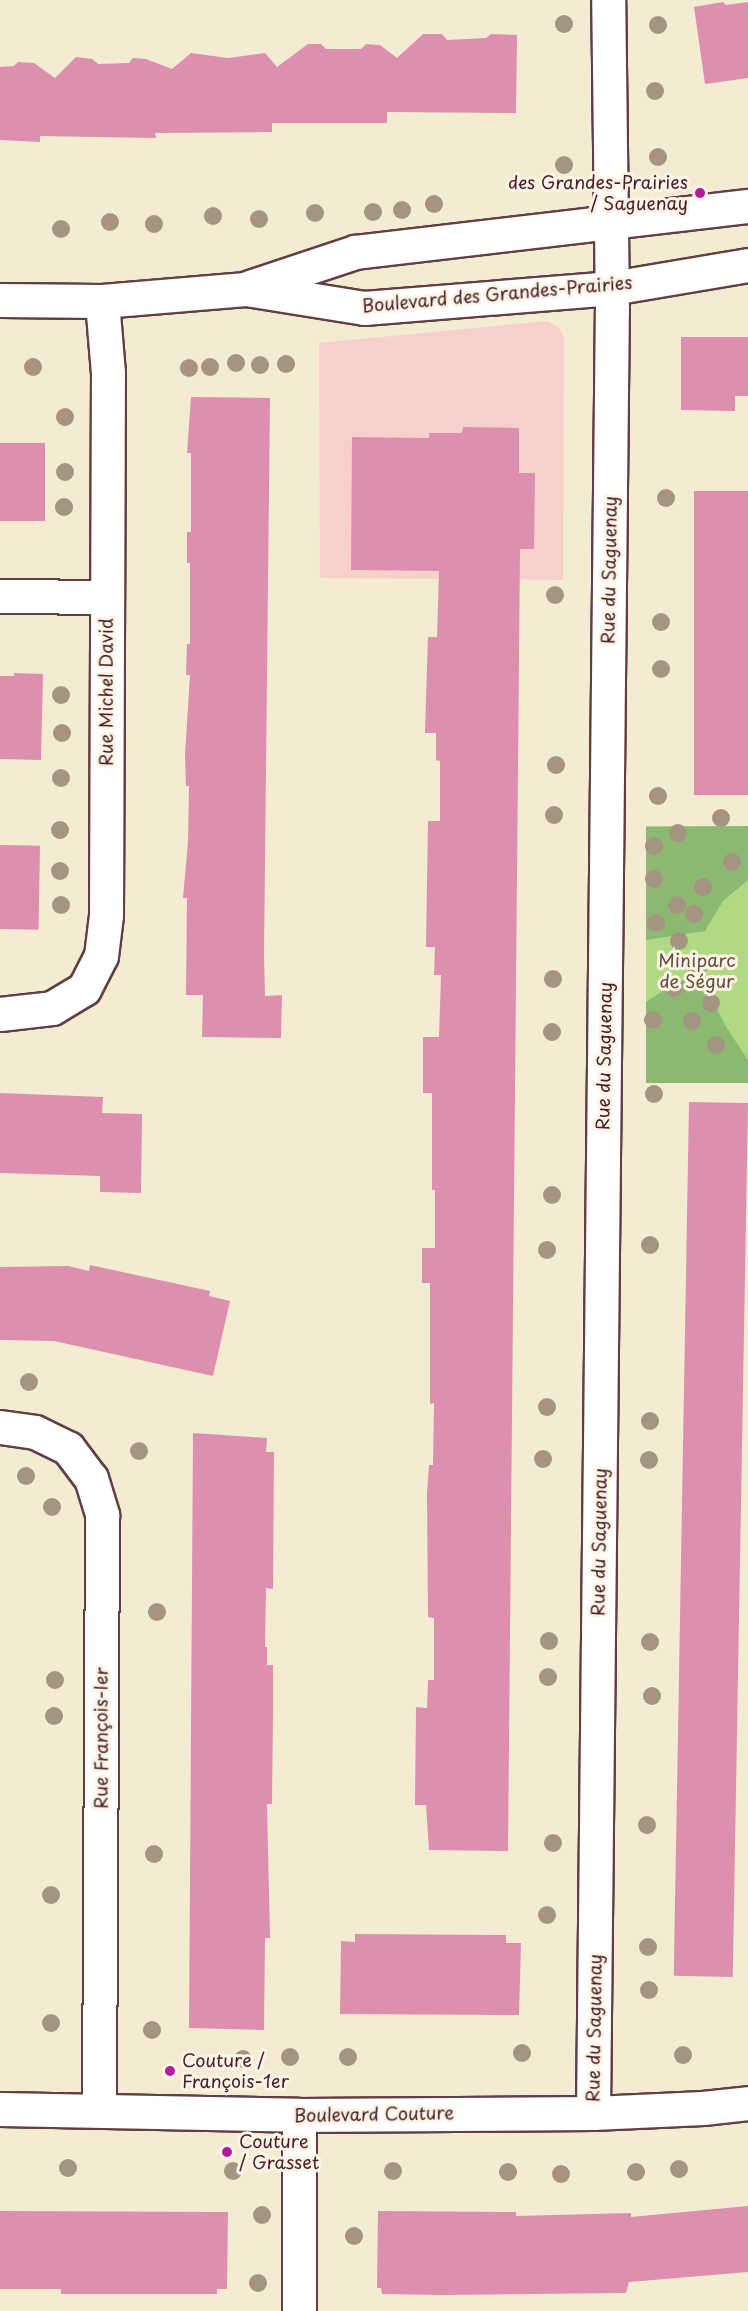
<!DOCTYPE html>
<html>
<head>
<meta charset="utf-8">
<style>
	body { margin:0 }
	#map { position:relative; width:748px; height:2311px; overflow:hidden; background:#f3ecd3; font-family:"Playpen Sans",sans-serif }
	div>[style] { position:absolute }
	.built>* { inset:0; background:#f7d0cc }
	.green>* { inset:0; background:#b1d984; transform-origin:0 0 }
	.forest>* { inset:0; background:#8cb972 }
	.building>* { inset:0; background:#dd8faf; transform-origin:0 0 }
	.roads { filter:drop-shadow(2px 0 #633e44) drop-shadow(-2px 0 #633e44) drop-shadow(0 2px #633e44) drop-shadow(0 -2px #633e44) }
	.minor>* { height:33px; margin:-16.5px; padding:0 16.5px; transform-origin:16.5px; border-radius:16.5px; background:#fff }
	.tertiary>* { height:33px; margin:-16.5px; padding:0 16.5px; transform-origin:16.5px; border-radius:16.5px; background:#fff }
	.secondary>* { height:33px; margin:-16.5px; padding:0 16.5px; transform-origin:16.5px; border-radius:16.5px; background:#fff }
	.trees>* { width:18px; height:18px; margin:-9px; border-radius:50%; background:#a49583 }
	.dots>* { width:16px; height:16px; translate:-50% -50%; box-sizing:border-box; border:3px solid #fcf5e5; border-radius:50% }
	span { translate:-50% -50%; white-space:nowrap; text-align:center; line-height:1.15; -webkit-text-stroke:6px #fcf5e5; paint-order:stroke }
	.poi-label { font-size:18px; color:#4a1f2b }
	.right { translate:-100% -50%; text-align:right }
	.left { translate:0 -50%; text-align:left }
	.street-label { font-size:18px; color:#4a1f2b }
	.park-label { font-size:18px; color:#644e41 }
</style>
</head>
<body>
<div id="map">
	<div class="built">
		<div style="clip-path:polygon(547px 321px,559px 328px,564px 338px,563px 580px,320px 578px,319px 343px)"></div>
	</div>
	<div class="green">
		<div style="left:748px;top:826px;width:257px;height:102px;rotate:90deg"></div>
	</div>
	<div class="forest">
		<div style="clip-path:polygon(748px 826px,748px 880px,723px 901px,705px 931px,646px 940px,646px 827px)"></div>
		<div style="clip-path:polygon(701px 978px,725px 1025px,748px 1060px,748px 1083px,646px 1083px,646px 1002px,678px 981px)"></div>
	</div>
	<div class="building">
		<div style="clip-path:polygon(723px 2px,726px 5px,748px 2px,748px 78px,705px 84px,694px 7px)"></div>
		<div style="clip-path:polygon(423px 34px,442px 34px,447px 40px,486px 38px,491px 34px,517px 35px,516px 113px,387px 112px,387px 123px,272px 123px,272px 132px,155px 133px,156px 138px,40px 136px,40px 142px,0 140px,0 67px,14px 66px,18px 62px,34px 63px,55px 78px,76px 57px,92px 59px,98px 64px,129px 63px,133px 58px,146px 59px,172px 69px,191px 53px,228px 58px,265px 53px,277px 67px,308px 44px,321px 44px,326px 49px,361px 49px,366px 44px,380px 45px,397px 58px)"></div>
		<div style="clip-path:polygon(681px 337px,748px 337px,748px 396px,735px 396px,735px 411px,681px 410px)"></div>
		<div style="clip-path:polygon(191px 397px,270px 398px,264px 955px,265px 996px,282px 995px,281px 1038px,202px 1037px,203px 995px,186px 995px,187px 898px,183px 898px,188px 842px,189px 786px,186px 786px,185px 755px,190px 675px,186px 675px,187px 644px,190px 644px,190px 563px,187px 563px,187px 532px,191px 532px,191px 453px,187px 453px)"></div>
		<div style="clip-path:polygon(463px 427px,519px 428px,519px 473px,535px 473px,534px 549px,520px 549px,508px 1851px,429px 1850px,426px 1805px,415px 1805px,416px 1707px,427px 1708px,428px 1680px,434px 1680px,434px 1618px,428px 1617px,427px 1493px,429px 1465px,433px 1465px,434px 1403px,430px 1404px,430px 1283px,422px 1283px,422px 1248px,435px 1248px,435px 1190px,432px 1190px,432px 1093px,423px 1093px,423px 1037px,439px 1037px,441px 975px,434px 975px,435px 947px,426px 947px,428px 821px,440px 821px,440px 761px,436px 760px,436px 733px,425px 733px,428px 637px,437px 637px,439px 571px,351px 570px,352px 437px,429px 438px,429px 433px,462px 433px)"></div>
		<div style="left:0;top:443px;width:45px;height:78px"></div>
		<div style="left:694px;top:491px;width:54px;height:304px"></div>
		<div style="clip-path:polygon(14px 673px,43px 674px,41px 760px,0 759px,0 676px,14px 676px)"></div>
		<div style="left:0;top:845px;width:40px;height:84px;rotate:1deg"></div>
		<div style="clip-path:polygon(0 1093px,103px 1097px,102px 1113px,142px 1114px,141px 1193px,100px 1192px,100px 1176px,0 1173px)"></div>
		<div style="left:689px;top:1102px;width:59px;height:874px;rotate:1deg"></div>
		<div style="clip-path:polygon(90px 1265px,210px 1291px,209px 1296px,230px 1301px,213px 1376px,54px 1341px,0 1340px,0 1267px,68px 1266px,89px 1271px)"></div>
		<div style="clip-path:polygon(193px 1433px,267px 1438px,266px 1452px,274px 1452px,273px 1589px,266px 1588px,265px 1647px,267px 1647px,267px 1665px,273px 1665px,273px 1712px,272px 1804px,267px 1804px,270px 1938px,265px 1938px,264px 2030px,189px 2028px)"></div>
		<div style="clip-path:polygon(355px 1934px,506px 1935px,506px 1943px,521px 1943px,519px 2015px,340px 2014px,341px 1941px,355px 1942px)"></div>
		<div style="clip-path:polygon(748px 2206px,748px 2272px,629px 2282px,626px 2293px,441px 2295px,382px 2294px,381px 2288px,377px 2288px,378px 2211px,516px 2212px,516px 2216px,631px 2213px,631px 2217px)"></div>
		<div style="clip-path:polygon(0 2211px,228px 2212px,227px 2289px,217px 2289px,217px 2294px,61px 2294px,61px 2289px,0 2289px)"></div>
	</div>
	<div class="roads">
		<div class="minor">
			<div style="left:0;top:596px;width:107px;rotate:0.5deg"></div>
			<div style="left:0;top:1014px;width:52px;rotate:-6.6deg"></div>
			<div style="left:52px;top:1008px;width:37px;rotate:-31deg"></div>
			<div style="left:84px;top:989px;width:37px;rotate:-63deg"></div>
			<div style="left:101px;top:956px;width:41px;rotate:-83deg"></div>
			<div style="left:106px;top:915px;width:542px;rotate:-89.79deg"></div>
			<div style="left:108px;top:373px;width:72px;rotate:-94.8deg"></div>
			<div style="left:0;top:1427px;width:35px;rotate:8deg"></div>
			<div style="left:35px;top:1432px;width:37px;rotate:26deg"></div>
			<div style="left:68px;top:1448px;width:38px;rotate:53deg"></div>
			<div style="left:91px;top:1478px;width:39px;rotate:73deg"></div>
			<div style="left:102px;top:1515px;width:595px;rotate:90.29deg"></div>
			<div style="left:593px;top:2113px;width:1803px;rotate:-89.4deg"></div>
			<div style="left:612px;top:310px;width:310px;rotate:-90.7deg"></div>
			<div style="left:299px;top:2311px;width:196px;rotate:-90deg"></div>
		</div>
		<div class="tertiary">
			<div style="left:0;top:2109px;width:299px;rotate:1.1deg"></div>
			<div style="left:299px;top:2115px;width:294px;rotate:-0.4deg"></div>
			<div style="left:593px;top:2113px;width:110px;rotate:-2.6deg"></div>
			<div style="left:703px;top:2108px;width:45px;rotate:-6.3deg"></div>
		</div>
		<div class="secondary">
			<div style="left:250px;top:287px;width:111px;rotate:-18.4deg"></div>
			<div style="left:355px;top:252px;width:396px;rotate:-6.7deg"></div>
			<div style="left:0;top:300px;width:102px;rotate:0.6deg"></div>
			<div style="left:102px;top:301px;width:144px;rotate:-4.8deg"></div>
			<div style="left:246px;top:289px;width:120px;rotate:9.1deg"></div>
			<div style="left:364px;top:308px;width:249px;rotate:-4.6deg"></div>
			<div style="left:612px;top:288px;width:138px;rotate:-9.6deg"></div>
		</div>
	</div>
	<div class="trees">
		<div style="left:564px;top:24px"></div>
		<div style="left:658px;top:25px"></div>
		<div style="left:655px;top:91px"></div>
		<div style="left:658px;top:157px"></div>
		<div style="left:564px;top:165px"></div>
		<div style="left:434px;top:204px"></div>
		<div style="left:402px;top:210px"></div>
		<div style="left:373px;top:212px"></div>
		<div style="left:315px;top:213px"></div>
		<div style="left:213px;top:216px"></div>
		<div style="left:259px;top:219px"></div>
		<div style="left:110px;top:222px"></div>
		<div style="left:154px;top:224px"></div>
		<div style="left:61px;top:229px"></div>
		<div style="left:236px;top:363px"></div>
		<div style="left:286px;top:364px"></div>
		<div style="left:260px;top:365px"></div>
		<div style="left:33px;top:367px"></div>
		<div style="left:210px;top:367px"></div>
		<div style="left:189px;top:368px"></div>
		<div style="left:65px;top:417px"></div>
		<div style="left:65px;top:472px"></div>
		<div style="left:666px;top:498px"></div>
		<div style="left:64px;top:507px"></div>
		<div style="left:555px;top:595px"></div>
		<div style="left:661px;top:622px"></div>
		<div style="left:661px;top:669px"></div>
		<div style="left:61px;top:695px"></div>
		<div style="left:62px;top:733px"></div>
		<div style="left:556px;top:765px"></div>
		<div style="left:61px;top:778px"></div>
		<div style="left:658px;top:796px"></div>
		<div style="left:554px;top:815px"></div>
		<div style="left:721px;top:818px"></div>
		<div style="left:60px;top:830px"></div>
		<div style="left:678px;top:833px"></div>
		<div style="left:654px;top:846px"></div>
		<div style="left:732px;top:862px"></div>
		<div style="left:60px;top:871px"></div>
		<div style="left:654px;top:879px"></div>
		<div style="left:703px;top:887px"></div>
		<div style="left:61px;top:905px"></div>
		<div style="left:677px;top:905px"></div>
		<div style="left:694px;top:914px"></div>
		<div style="left:656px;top:923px"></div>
		<div style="left:679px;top:941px"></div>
		<div style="left:697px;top:971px"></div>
		<div style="left:553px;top:979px"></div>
		<div style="left:674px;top:988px"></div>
		<div style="left:711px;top:1003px"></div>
		<div style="left:653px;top:1020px"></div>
		<div style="left:692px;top:1021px"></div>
		<div style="left:552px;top:1032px"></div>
		<div style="left:716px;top:1045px"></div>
		<div style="left:654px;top:1094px"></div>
		<div style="left:552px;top:1195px"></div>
		<div style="left:650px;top:1245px"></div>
		<div style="left:547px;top:1250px"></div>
		<div style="left:29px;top:1382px"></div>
		<div style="left:547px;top:1407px"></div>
		<div style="left:650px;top:1421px"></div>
		<div style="left:139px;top:1451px"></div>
		<div style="left:543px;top:1459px"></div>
		<div style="left:649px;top:1460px"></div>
		<div style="left:26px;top:1476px"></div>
		<div style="left:52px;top:1507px"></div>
		<div style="left:157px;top:1612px"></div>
		<div style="left:549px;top:1641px"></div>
		<div style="left:650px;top:1642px"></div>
		<div style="left:548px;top:1677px"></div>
		<div style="left:55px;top:1680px"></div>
		<div style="left:652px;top:1696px"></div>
		<div style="left:54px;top:1716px"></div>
		<div style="left:647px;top:1825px"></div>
		<div style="left:553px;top:1843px"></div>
		<div style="left:154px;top:1854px"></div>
		<div style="left:51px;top:1895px"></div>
		<div style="left:547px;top:1915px"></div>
		<div style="left:648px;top:1947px"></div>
		<div style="left:649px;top:1990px"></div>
		<div style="left:51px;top:2023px"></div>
		<div style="left:152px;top:2030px"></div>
		<div style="left:522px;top:2053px"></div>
		<div style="left:683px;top:2055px"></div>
		<div style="left:290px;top:2057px"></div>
		<div style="left:348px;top:2057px"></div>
		<div style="left:243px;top:2059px"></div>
		<div style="left:68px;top:2168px"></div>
		<div style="left:679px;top:2169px"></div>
		<div style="left:233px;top:2171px"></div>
		<div style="left:393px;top:2171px"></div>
		<div style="left:508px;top:2172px"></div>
		<div style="left:636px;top:2172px"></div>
		<div style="left:561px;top:2174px"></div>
		<div style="left:262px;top:2215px"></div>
		<div style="left:354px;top:2236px"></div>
		<div style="left:258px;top:2283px"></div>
	</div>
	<div class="dots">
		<div style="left:700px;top:193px;background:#b5179e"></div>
		<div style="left:170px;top:2071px;background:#b5179e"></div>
		<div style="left:227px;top:2152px;background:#b5179e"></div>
	</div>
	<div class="poi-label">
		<span class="right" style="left:688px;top:193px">des Grandes-Prairies<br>/ Saguenay</span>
		<span class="left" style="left:182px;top:2071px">Couture /<br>François-1er</span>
		<span class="left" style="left:239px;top:2152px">Couture<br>/ Grasset</span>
	</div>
	<div class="street-label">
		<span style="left:497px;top:294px;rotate:-5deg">Boulevard des Grandes-Prairies</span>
		<span style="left:609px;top:570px;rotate:-89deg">Rue du Saguenay</span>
		<span style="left:106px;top:692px;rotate:-90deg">Rue Michel David</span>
		<span style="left:604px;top:1056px;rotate:-89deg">Rue du Saguenay</span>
		<span style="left:599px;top:1542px;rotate:-89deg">Rue du Saguenay</span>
		<span style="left:101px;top:1738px;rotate:-90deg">Rue François-Ier</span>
		<span style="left:594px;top:2028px;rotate:-89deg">Rue du Saguenay</span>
		<span style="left:374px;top:2114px;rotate:-1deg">Boulevard Couture</span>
	</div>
	<div class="park-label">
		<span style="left:697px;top:971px">Miniparc<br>de Ségur</span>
	</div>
</div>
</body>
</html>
